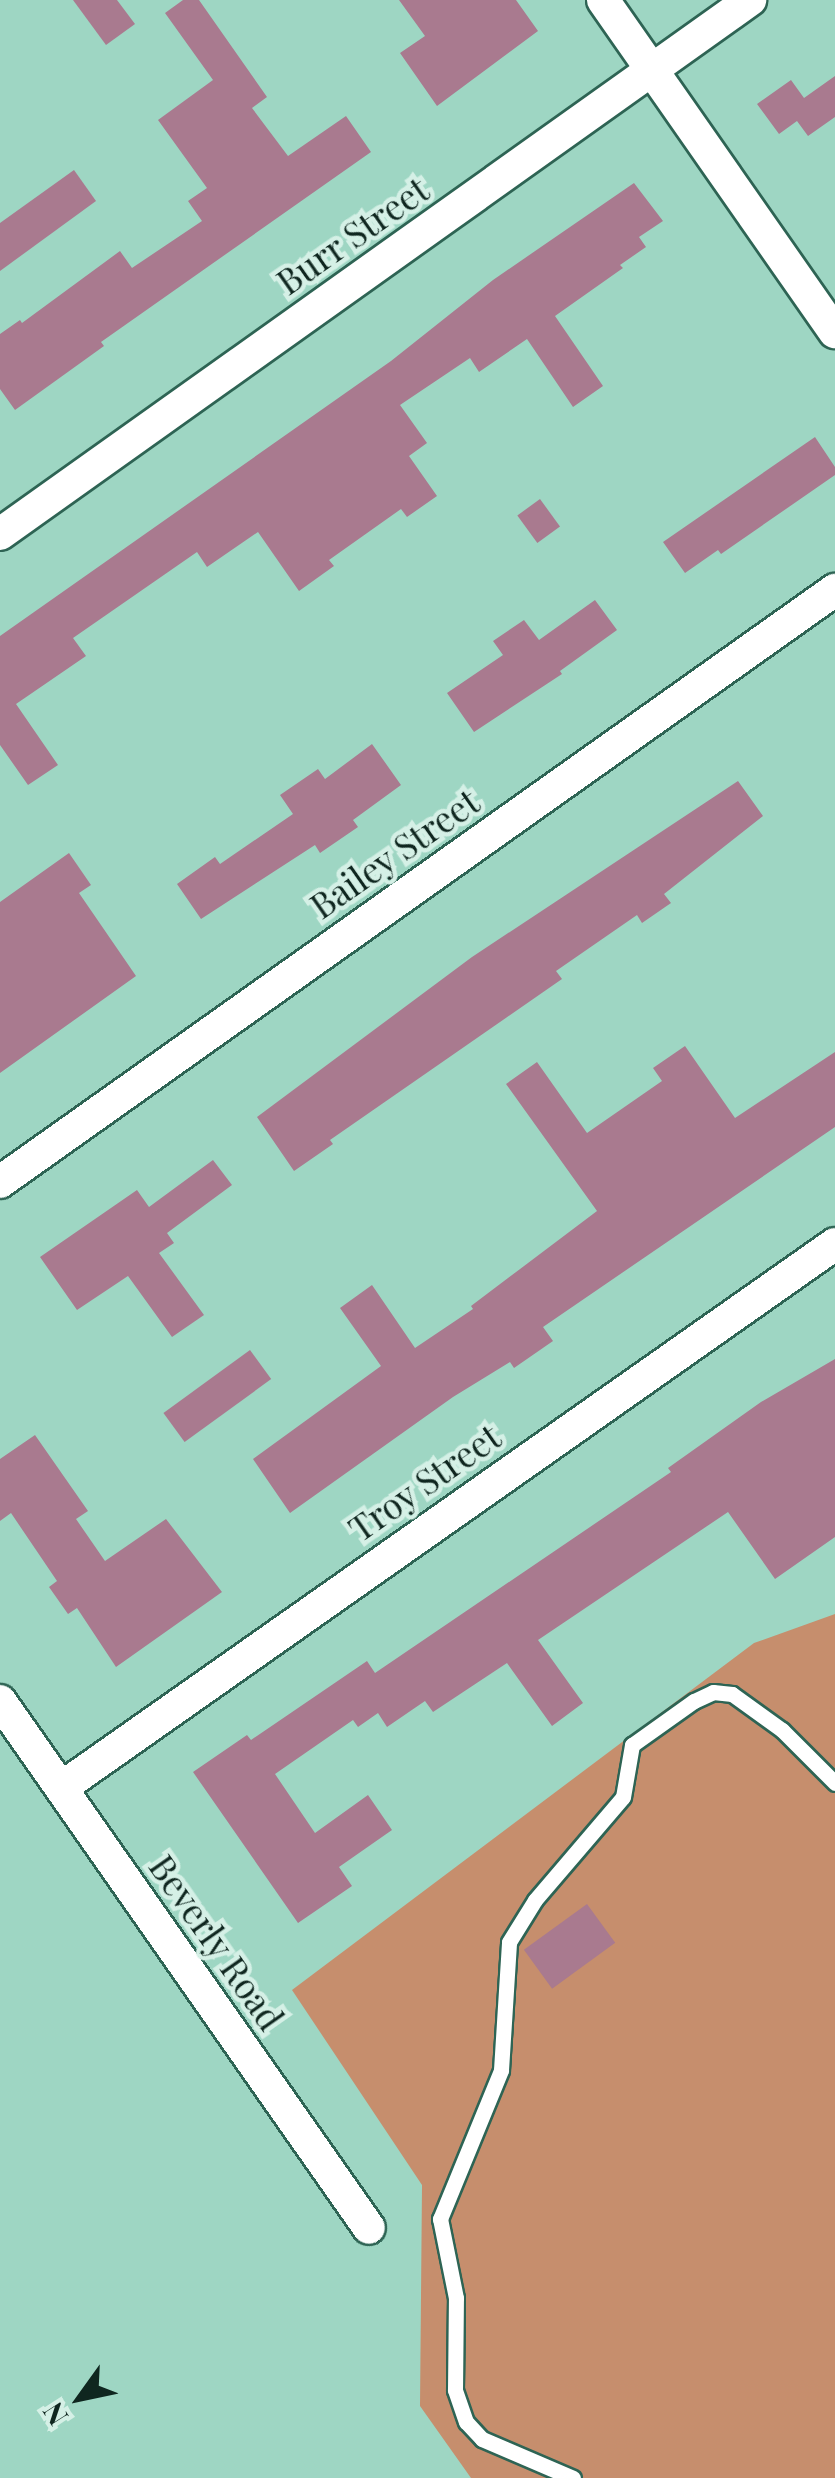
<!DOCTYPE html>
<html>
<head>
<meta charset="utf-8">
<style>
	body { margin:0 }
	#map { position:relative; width:835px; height:2478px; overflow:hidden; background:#9ed6c3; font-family:"Playfair Display",serif }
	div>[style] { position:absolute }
	.green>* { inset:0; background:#c68e6d }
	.building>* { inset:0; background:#a97a8f; transform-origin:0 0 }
	.roads { filter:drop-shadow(2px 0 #2e6454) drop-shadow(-2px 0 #2e6454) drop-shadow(0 2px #2e6454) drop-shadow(0 -2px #2e6454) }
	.lane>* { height:15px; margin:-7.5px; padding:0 7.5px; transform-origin:7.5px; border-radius:7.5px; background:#fff }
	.street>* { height:32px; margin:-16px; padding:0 16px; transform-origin:16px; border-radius:16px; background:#fff }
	span { translate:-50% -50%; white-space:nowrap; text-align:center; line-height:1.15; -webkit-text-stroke:9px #d5f0e6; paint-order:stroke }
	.street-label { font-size:35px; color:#0f261f }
	.north { position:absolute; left:30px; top:2348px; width:100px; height:100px; -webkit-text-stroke:8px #d5f0e6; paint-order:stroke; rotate:237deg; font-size:28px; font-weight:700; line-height:40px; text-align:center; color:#0f261f }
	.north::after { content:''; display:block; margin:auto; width:35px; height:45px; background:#0f261f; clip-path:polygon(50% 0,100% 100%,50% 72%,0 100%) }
</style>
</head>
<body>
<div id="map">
	<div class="green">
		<div style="clip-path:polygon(835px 1614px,835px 2478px,471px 2478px,420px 2406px,422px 2185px,292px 1990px,754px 1643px)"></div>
	</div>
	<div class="building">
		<div style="clip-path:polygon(73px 0,117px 0,135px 24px,106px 45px)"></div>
		<div style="clip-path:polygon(183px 0,199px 0,267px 97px,252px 108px,288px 156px,346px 116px,371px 152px,101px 342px,104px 346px,15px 410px,0 389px,0 334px,20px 320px,22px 323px,120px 251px,132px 268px,202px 221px,188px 201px,207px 188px,158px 120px,213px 80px,165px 13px)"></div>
		<div style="clip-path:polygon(399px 0,516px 0,538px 31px,437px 106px,400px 53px,425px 36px)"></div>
		<div style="clip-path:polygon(835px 76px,835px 117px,808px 136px,797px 121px,779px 134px,757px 104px,791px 80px,804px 98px)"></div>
		<div style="clip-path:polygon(74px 170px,96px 201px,0 271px,0 223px)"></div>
		<div style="clip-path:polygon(634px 183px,663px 221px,639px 237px,646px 247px,620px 265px,623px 268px,555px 316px,603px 386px,573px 407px,527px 339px,479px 372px,470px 358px,400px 405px,427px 443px,409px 456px,437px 496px,407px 517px,401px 509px,329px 560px,334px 566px,299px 591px,258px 532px,207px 567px,197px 552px,73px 638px,86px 656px,16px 704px,58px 765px,28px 785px,0 745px,0 636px,391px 361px,493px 280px)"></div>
		<div style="clip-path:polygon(815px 437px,835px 467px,835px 475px,721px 554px,718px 550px,685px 573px,663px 542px)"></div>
		<div style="left:540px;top:499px;width:34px;height:28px;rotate:54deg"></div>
		<div style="clip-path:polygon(595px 600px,617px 630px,560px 671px,562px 674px,474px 732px,447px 693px,503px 655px,493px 641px,524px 620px,539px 640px)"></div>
		<div style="clip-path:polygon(372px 744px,401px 785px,353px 820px,358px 827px,320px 853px,315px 845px,201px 919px,177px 884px,215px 857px,220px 864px,293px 814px,280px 795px,318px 769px,325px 779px)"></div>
		<div style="clip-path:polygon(738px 781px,763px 816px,664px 894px,671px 903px,642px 923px,637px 915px,556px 971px,562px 979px,330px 1140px,333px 1144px,294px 1171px,257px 1117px,472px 957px)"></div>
		<div style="clip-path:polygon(69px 853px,91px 885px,79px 893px,136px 976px,0 1073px,0 902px)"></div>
		<div style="clip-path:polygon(685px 1046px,735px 1118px,835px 1052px,835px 1127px,543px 1327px,553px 1341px,514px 1368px,510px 1362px,453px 1397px,290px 1513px,253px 1459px,381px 1366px,340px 1308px,372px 1285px,415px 1348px,473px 1309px,471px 1306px,597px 1211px,506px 1084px,537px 1062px,587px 1133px,662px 1081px,653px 1068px)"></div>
		<div style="clip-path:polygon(213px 1160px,232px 1185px,167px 1233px,174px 1243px,159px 1253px,204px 1315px,172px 1337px,128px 1276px,77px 1310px,40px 1257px,137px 1190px,149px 1207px)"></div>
		<div style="left:250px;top:1350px;width:36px;height:107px;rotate:54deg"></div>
		<div style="clip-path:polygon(835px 1359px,835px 1537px,775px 1579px,728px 1512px,538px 1640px,583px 1703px,552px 1726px,507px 1663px,433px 1712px,425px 1701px,387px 1727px,378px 1713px,358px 1727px,353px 1720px,275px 1774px,315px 1833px,368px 1795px,392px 1830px,339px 1867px,352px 1886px,298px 1923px,193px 1772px,247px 1735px,251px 1740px,367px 1661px,375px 1673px,671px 1472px,668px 1468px,761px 1402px)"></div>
		<div style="clip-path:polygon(35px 1435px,88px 1511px,76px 1519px,105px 1561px,166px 1519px,222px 1592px,116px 1667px,77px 1608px,68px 1614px,49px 1587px,57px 1581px,11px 1513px,0 1521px,0 1459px)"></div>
		<div style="left:587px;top:1904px;width:48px;height:78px;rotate:54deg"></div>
	</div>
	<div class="roads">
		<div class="lane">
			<div style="left:573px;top:2478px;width:99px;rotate:-156.8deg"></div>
			<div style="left:482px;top:2439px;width:23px;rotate:-133deg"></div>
			<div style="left:466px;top:2422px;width:34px;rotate:-109deg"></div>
			<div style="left:455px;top:2390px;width:92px;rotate:-89.4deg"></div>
			<div style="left:456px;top:2298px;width:81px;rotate:-101.4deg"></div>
			<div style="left:440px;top:2219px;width:161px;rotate:-67.7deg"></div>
			<div style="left:501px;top:2070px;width:128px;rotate:-86.4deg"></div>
			<div style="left:509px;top:1942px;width:49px;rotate:-58.2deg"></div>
			<div style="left:535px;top:1900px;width:135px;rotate:-49.5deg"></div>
			<div style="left:623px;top:1797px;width:53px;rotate:-80.2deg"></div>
			<div style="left:632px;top:1745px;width:76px;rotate:-35.4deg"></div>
			<div style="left:694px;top:1701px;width:21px;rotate:-25deg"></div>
			<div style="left:713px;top:1692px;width:19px;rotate:6deg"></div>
			<div style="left:732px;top:1694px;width:62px;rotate:35.8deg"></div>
			<div style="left:782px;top:1730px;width:75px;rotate:45deg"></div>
		</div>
		<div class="street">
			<div style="left:603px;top:0;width:405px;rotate:55.1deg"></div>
			<div style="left:0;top:534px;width:921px;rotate:-35.45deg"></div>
			<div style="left:0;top:1182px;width:1024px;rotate:-35.34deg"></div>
			<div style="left:0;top:1701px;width:643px;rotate:55deg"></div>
			<div style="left:61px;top:1788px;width:946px;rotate:-35.1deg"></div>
		</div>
	</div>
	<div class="street-label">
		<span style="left:352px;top:235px;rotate:-35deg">Burr Street</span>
		<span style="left:394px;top:853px;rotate:-35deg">Bailey Street</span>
		<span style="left:424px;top:1482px;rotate:-35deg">Troy Street</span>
		<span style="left:217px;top:1942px;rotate:55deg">Beverly Road</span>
	</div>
	<div class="north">N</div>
</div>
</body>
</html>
